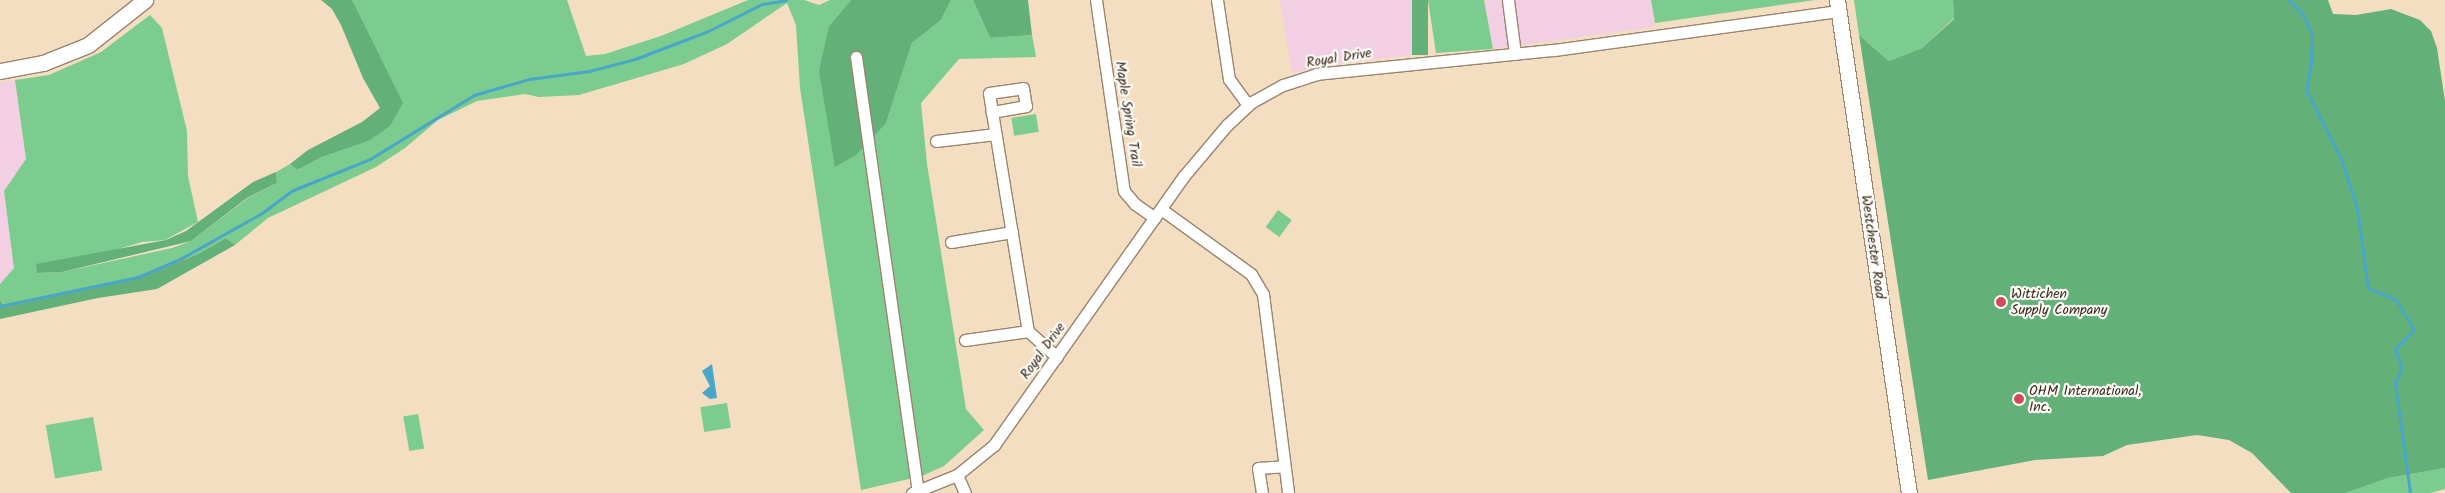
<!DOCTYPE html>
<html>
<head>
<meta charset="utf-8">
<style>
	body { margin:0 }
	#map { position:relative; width:2445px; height:493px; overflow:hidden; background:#f4dec2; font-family:Kalam,sans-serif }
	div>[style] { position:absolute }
	.built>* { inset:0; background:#f2cfe2 }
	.green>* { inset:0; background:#7bcc8e; transform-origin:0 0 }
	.forest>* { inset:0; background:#64b079; transform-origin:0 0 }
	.water>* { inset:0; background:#49a6c8 }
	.stream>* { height:3px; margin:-1.5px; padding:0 1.5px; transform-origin:1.5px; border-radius:1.5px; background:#49a6c8 }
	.roads { filter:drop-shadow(1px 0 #988470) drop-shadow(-1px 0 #988470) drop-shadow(0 1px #988470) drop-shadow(0 -1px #988470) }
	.street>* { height:11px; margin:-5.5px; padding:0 5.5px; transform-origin:5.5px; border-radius:5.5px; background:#fff }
	.secondary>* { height:15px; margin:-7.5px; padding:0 7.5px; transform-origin:7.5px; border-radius:7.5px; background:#fff }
	.dots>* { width:14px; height:14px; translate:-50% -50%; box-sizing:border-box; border:2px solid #fdfcf7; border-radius:50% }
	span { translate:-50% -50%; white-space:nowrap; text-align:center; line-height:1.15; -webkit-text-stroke:4.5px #fdfcf7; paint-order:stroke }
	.street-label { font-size:14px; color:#3b2a1e }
	.poi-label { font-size:14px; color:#3b2a1e }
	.left { translate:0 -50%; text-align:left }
</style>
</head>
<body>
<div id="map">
	<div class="built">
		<div style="clip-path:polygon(1280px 0,1412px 0,1420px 54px,1335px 64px,1292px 73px)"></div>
		<div style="clip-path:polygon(1484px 0,1651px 0,1655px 23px,1654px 27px,1493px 49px)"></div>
		<div style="clip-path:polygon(15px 80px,26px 159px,4px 191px,14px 268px,0 284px,0 83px)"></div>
	</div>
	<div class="green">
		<div style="clip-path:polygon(352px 0,567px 0,586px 56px,605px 54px,661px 36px,748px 0,804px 0,819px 5px,830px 0,851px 0,829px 26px,886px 123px,912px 43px,941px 20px,951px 0,973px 0,990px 38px,1032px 35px,1036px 57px,959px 59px,921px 103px,927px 164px,966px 409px,984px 430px,944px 466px,922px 476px,861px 490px,800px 88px,796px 25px,787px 3px,727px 44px,684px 64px,579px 95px,539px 97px,525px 94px,477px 101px,438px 120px,405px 148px,376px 167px,268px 218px,235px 245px,226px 238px,198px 254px,142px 277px,5px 307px,0 300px,0 284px,14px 268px,4px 191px,26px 159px,15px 80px,49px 75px,101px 52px,150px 15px,162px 28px,187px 131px,188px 176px,198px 222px,165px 240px,142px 242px,37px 273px,62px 272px,172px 248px,191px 241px,248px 198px,277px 183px,276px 172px,290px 164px,297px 170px,322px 157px,369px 141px,389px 126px,397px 109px)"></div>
		<div style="clip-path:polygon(1428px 0,1484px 0,1493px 49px,1436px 53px)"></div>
		<div style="clip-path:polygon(1651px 0,1815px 0,1655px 23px)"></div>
		<div style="clip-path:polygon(1854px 0,1953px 0,1954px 18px,1922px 48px,1889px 61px,1859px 35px)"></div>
		<div style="left:1036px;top:114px;width:18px;height:25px;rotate:81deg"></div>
		<div style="left:1278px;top:210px;width:17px;height:21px;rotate:36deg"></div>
		<div style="left:727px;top:403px;width:25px;height:27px;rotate:81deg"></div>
		<div style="left:418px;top:414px;width:35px;height:15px;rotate:80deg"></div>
		<div style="left:93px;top:417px;width:54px;height:48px;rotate:80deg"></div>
		<div style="clip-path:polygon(2445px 468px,2445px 489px,2430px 493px,2346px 493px,2388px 478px)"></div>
	</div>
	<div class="forest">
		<div style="clip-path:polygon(321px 0,352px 0,403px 103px,390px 126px,369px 141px,322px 157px,297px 170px,290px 164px,308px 150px,362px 122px,380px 108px,363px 78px,341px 25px,332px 9px)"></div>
		<div style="clip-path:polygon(851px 0,951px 0,941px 20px,912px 43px,886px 123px,856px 155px,835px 167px,819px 71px,829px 26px)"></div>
		<div style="clip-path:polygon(973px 0,1028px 0,1032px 35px,990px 38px)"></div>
		<div style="left:1412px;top:0;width:16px;height:55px"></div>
		<div style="clip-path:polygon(1953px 0,2328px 0,2333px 14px,2356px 15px,2391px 9px,2420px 20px,2431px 31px,2437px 48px,2445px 101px,2445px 468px,2388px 478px,2346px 493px,2291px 493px,2252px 453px,2229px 440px,2197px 435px,2127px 445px,2103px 456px,2035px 460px,1928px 480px,1859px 35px,1889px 61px,1922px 48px,1954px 19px)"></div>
		<div style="clip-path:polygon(276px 172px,277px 183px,247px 198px,191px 241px,62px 272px,37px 273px,36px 264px,166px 240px,186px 231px,253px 182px)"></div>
		<div style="clip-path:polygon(226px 238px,235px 245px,157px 289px,98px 298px,0 319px,0 300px,5px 307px,142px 277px,198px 254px)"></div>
	</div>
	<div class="water">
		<div style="clip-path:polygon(712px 364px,717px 398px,710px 399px,702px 393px,710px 386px,702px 371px)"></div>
	</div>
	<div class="stream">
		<div style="left:2289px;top:0;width:18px;rotate:45deg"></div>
		<div style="left:2302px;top:13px;width:23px;rotate:65deg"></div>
		<div style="left:2312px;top:34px;width:30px;rotate:92deg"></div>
		<div style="left:2311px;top:64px;width:26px;rotate:101deg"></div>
		<div style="left:2306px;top:90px;width:77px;rotate:63.1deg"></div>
		<div style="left:2341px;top:159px;width:52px;rotate:71.9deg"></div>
		<div style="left:2357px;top:208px;width:81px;rotate:82.2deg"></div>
		<div style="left:2368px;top:288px;width:30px;rotate:23deg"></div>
		<div style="left:2396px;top:300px;width:35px;rotate:59deg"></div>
		<div style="left:2414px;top:330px;width:27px;rotate:135deg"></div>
		<div style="left:2395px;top:349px;width:20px;rotate:70deg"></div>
		<div style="left:2402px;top:368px;width:17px;rotate:115deg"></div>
		<div style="left:2395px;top:383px;width:111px;rotate:82.2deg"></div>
		<div style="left:0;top:306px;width:141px;rotate:-11.9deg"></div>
		<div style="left:138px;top:277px;width:46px;rotate:-23.2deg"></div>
		<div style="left:180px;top:259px;width:94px;rotate:-29.3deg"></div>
		<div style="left:262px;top:213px;width:36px;rotate:-37deg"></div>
		<div style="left:291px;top:191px;width:85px;rotate:-22.1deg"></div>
		<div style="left:370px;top:159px;width:122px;rotate:-31.6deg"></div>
		<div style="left:474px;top:95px;width:57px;rotate:-16.2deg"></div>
		<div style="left:529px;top:79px;width:61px;rotate:-7.6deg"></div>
		<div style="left:589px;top:71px;width:48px;rotate:-14.6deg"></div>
		<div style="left:635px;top:59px;width:78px;rotate:-21deg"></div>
		<div style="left:708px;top:31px;width:60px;rotate:-26.6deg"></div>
		<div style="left:762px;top:4px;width:24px;rotate:-9deg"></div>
	</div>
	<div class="roads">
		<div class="street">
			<div style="left:1096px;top:0;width:193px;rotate:81.7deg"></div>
			<div style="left:1124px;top:191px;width:17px;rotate:50deg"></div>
			<div style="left:1135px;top:204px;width:24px;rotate:35deg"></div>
			<div style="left:1217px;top:0;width:80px;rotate:81.4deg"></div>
			<div style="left:1229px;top:79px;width:32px;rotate:54deg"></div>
			<div style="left:1508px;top:0;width:54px;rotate:82.6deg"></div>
			<div style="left:856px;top:57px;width:438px;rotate:81.9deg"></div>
			<div style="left:1023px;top:88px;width:18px;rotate:81deg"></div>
			<div style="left:1026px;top:106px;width:35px;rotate:170deg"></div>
			<div style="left:992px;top:112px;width:19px;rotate:-99deg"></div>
			<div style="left:989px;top:93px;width:34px;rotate:-8deg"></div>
			<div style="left:992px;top:112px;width:222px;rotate:80.7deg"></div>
			<div style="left:936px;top:141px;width:60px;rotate:-6.7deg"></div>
			<div style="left:1161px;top:209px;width:111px;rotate:35.8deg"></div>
			<div style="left:1251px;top:274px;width:23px;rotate:59deg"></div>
			<div style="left:1263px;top:294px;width:201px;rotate:82.8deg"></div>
			<div style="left:951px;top:242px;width:62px;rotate:-9.3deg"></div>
			<div style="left:965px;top:340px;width:64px;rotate:-8.1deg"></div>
			<div style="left:1028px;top:331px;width:39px;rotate:42deg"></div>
			<div style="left:957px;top:475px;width:20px;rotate:66deg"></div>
			<div style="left:912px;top:493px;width:48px;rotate:-21.8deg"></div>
			<div style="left:957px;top:475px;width:48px;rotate:-39deg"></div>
			<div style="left:994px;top:445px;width:328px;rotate:-54.8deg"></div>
			<div style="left:1183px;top:177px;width:68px;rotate:-49.8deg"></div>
			<div style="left:1227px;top:125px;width:34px;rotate:-43deg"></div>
			<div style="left:1252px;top:102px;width:35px;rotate:-29deg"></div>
			<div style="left:1283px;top:85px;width:35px;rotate:-18deg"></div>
			<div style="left:1316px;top:74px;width:239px;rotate:-5.8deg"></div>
			<div style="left:1554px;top:50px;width:287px;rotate:-7.8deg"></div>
			<div style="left:1262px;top:493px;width:25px;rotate:-99deg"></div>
			<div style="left:1258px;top:468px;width:26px;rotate:-4deg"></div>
		</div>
		<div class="secondary">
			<div style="left:1837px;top:0;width:498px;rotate:81.7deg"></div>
			<div style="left:0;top:71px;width:44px;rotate:-10.5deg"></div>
			<div style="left:43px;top:63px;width:48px;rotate:-21.8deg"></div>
			<div style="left:88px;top:45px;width:73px;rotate:-38.3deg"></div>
		</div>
	</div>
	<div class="dots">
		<div style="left:2001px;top:302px;background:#d1495b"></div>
		<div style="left:2019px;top:399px;background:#d1495b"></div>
	</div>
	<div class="street-label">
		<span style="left:1339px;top:58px;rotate:-9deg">Royal Drive</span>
		<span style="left:1128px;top:114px;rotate:81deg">Maple Spring Trail</span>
		<span style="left:1873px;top:247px;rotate:82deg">Westchester Road</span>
		<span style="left:1043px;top:351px;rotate:-54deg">Royal Drive</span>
	</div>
	<div class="poi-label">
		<span class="left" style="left:2011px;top:302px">Wittichen<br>Supply Company</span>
		<span class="left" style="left:2029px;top:399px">OHM International,<br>Inc.</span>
	</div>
</div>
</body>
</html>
